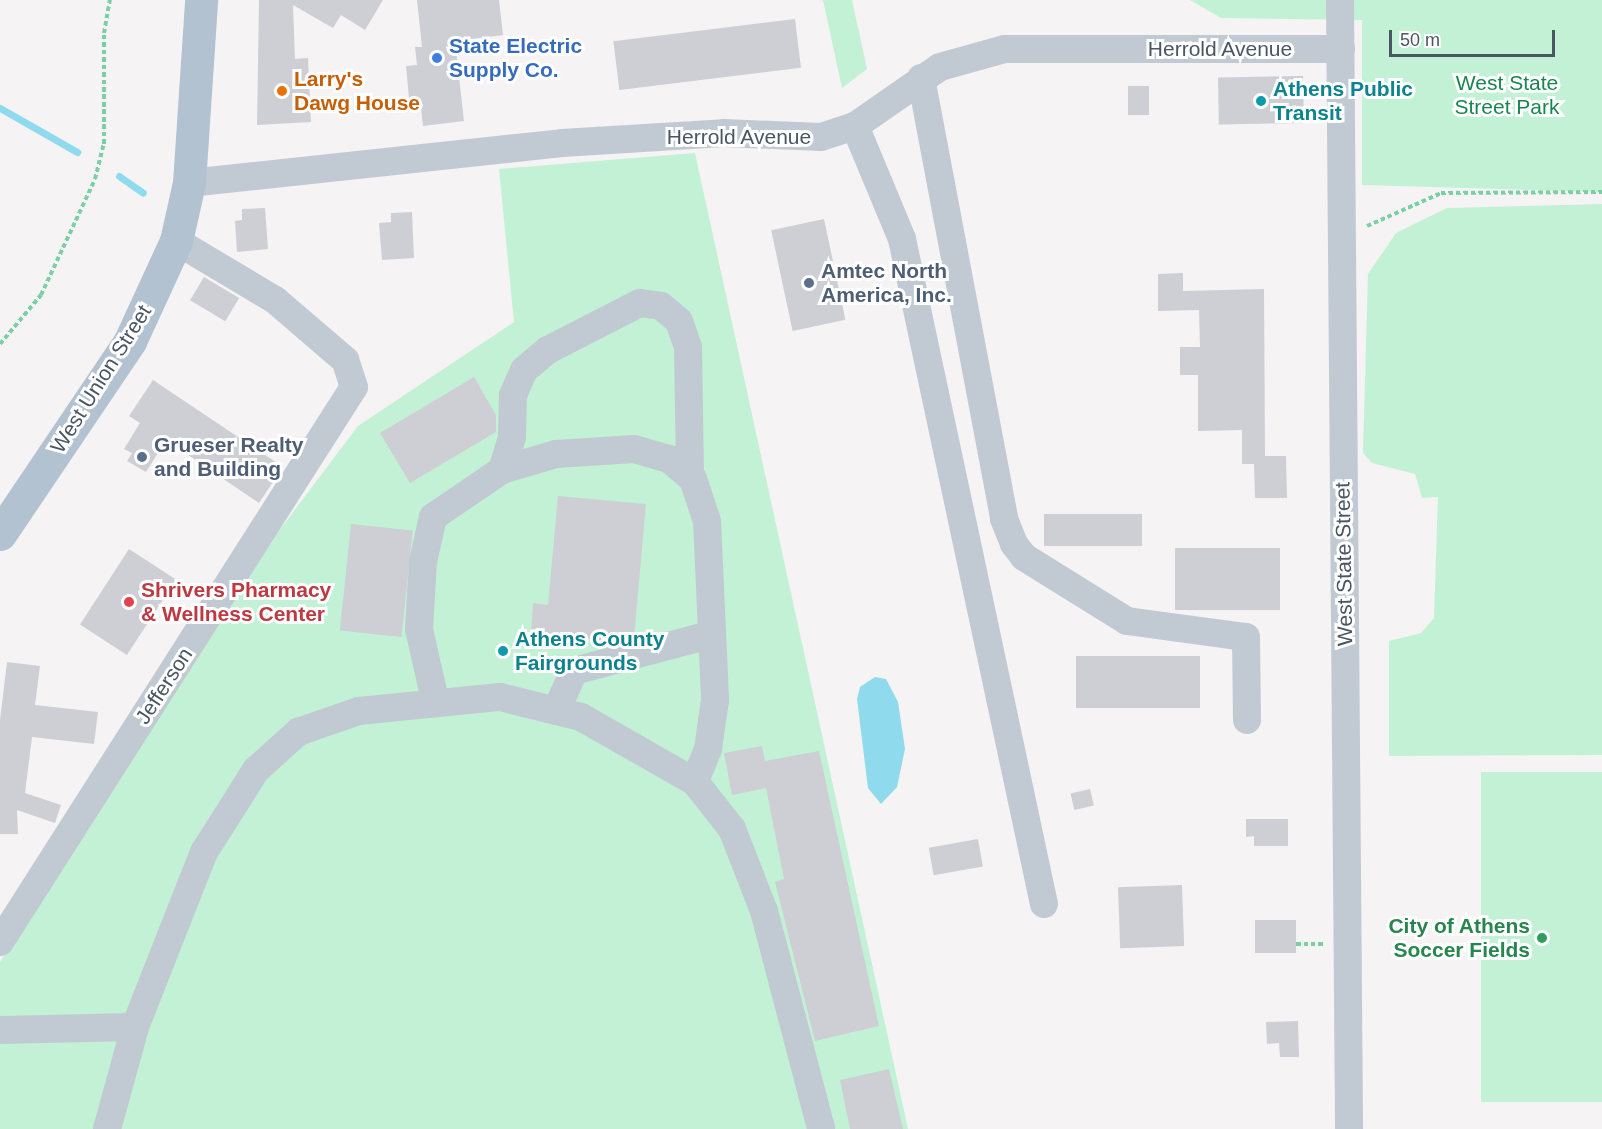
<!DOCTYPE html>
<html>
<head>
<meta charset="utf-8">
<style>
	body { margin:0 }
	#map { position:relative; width:1602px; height:1129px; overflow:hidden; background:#f5f3f3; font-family:Helvetica,sans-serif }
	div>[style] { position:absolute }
	.green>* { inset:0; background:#c3f1d5; transform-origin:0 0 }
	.water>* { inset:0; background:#90daee }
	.stream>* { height:7px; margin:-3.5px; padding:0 3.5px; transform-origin:3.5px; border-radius:3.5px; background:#90daee }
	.building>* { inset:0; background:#cdcfd5; transform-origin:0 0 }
	.path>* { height:4px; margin-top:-2px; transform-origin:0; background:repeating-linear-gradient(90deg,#7ad0a6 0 4.5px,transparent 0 7.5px) }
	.minor>* { height:28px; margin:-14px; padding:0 14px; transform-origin:14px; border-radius:14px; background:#c1cad2 }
	.major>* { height:33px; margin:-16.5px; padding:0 16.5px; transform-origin:16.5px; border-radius:16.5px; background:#b3c2d1 }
	.dots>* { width:16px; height:16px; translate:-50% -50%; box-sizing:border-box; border:3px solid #fff; border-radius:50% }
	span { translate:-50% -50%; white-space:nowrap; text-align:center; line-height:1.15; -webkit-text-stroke:6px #fff; paint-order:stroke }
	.shop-label { font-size:21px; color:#366cbe; font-weight:700 }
	.left { translate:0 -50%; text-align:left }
	.street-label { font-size:21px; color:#4a5661 }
	.food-label { font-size:21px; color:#c56008; font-weight:700 }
	.park-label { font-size:21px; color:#17864f }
	.culture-label { font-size:21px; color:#0d838f; font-weight:700 }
	.service-label { font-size:21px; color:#4e5e75; font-weight:700 }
	.health-label { font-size:21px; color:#be3a42; font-weight:700 }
	.leisure-label { font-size:21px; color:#27864d; font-weight:700 }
	.right { translate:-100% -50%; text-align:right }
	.scale { position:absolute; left:1389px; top:30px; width:166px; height:27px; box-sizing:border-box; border:3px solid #4a5661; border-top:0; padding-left:8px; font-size:18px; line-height:21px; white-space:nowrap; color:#4a5661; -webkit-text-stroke:4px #fff; paint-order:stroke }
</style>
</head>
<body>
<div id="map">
	<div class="green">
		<div style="clip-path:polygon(823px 0,852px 0,867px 69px,842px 88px)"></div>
		<div style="clip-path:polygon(1190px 0,1602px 0,1602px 192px,1362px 185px,1362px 20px,1221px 18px)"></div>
		<div style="clip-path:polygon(695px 153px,908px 1129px,0 1129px,0 962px,278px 532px,358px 426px,514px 322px,499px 169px)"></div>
		<div style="clip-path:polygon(1602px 204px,1602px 755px,1389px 756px,1389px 641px,1421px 633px,1434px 618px,1438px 497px,1422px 498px,1415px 474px,1372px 463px,1363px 453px,1368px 274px,1396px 233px,1447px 208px)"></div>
		<div style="left:1602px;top:772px;width:330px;height:121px;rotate:90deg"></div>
	</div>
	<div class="water">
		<div style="clip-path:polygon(875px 677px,886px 679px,898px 702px,905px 749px,897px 787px,881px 804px,868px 788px,857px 699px,860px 687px)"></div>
	</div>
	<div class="stream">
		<div style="left:0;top:108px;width:89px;rotate:29.7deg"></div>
		<div style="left:119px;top:176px;width:29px;rotate:35deg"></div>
	</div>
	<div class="building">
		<div style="clip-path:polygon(259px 0,383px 0,365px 30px,341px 15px,333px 28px,293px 5px,295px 59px,308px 58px,311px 122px,257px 125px)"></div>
		<div style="clip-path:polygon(417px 0,499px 0,503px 35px,455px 41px,464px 121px,423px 126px,421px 108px,410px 109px,406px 66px,417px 65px,415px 47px,422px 47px)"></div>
		<div style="left:795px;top:19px;width:49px;height:183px;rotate:83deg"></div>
		<div style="left:1303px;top:76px;width:47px;height:85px;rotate:89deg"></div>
		<div style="left:1128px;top:86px;width:21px;height:29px"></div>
		<div style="clip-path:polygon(265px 208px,268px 249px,237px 252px,235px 221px,242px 220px,242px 209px)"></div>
		<div style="clip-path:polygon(412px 212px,414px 258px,382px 260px,379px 223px,391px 222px,391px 213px)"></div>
		<div style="left:824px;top:219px;width:103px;height:54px;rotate:78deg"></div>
		<div style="clip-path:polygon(1183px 273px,1183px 291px,1264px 289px,1265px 456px,1286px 456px,1287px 498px,1255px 498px,1254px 464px,1242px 464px,1242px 430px,1198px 431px,1198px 375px,1180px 375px,1180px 347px,1200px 347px,1199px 310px,1158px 311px,1158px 274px)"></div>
		<div style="left:204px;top:277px;width:41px;height:27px;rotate:31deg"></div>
		<div style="clip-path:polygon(474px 377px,496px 415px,496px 432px,410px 483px,380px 433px)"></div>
		<div style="clip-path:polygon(153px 380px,283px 467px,259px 503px,166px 440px,146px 472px,127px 461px,132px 453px,124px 449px,140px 423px,129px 416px)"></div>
		<div style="clip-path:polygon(558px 496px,646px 504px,634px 638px,620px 642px,531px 633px,533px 603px,548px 605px)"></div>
		<div style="left:1142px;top:514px;width:32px;height:98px;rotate:90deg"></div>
		<div style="left:351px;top:524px;width:62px;height:107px;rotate:6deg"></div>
		<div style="left:1280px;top:548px;width:62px;height:105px;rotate:90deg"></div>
		<div style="left:129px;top:549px;width:56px;height:90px;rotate:33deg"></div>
		<div style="left:1200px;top:656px;width:52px;height:124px;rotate:90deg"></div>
		<div style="clip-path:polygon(7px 662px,40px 666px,35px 705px,98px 712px,94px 744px,32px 737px,25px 793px,61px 805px,55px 823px,17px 810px,18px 834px,0 834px,0 720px)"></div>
		<div style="clip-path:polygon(762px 746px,765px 761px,819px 751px,879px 1026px,815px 1041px,775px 882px,784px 879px,766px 788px,732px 795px,724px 753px)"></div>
		<div style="left:1090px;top:789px;width:17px;height:20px;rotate:77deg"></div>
		<div style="clip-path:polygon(1246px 819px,1288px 819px,1288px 846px,1254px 846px,1254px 836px,1246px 837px)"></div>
		<div style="left:978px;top:839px;width:28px;height:50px;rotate:80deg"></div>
		<div style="left:1182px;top:885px;width:61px;height:64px;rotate:88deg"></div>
		<div style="left:1255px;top:920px;width:41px;height:33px"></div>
		<div style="clip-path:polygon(1298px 1021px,1299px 1057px,1280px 1057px,1279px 1043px,1267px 1044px,1266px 1022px)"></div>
		<div style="clip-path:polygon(889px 1069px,903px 1129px,850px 1129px,840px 1080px)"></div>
	</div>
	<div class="path">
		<div style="left:1367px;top:226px;width:81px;rotate:-24deg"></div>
		<div style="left:1441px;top:193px;width:161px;rotate:-0.4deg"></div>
		<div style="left:0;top:344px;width:64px;rotate:-50.1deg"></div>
		<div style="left:41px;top:295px;width:128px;rotate:-65deg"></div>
		<div style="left:95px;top:179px;width:36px;rotate:-76deg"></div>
		<div style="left:104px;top:144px;width:111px;rotate:-90deg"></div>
		<div style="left:104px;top:33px;width:34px;rotate:-80deg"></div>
		<div style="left:1296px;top:944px;width:29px"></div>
	</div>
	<div class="minor">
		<div style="left:1340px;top:0;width:1129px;rotate:89.54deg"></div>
		<div style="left:921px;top:78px;width:449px;rotate:79.3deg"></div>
		<div style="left:1004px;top:519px;width:27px;rotate:68deg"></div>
		<div style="left:1014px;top:544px;width:16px;rotate:52deg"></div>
		<div style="left:1024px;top:557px;width:121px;rotate:31.9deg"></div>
		<div style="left:1127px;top:621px;width:120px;rotate:7.7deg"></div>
		<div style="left:1246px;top:637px;width:83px;rotate:89.3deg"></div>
		<div style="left:855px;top:126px;width:122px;rotate:67.4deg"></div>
		<div style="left:902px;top:239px;width:680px;rotate:77.95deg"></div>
		<div style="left:189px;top:183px;width:375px;rotate:-6.1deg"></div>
		<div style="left:562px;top:143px;width:162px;rotate:-3.5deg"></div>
		<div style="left:724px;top:133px;width:97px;rotate:2.4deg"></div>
		<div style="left:821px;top:137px;width:36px;rotate:-18deg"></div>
		<div style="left:855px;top:126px;width:103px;rotate:-34.8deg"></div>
		<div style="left:940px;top:67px;width:67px;rotate:-15.5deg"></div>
		<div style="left:1005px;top:49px;width:336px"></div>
		<div style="left:502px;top:470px;width:34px;rotate:-73deg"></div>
		<div style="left:512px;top:437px;width:42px;rotate:-88.6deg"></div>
		<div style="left:513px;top:395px;width:27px;rotate:-66deg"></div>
		<div style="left:524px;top:370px;width:31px;rotate:-40deg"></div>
		<div style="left:548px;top:350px;width:103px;rotate:-27.1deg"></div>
		<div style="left:640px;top:303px;width:21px;rotate:8deg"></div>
		<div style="left:661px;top:306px;width:23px;rotate:40deg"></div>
		<div style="left:679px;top:321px;width:28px;rotate:71deg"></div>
		<div style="left:688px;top:347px;width:129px;rotate:89.1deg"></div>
		<div style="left:435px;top:700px;width:73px;rotate:-102.7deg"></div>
		<div style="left:419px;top:629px;width:67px;rotate:-86.6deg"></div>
		<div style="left:423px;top:562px;width:46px;rotate:-77.5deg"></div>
		<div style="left:433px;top:517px;width:83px;rotate:-34.3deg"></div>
		<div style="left:502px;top:470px;width:56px;rotate:-16.5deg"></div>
		<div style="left:556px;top:454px;width:78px;rotate:-3.7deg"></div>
		<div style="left:634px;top:449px;width:36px;rotate:16deg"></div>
		<div style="left:669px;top:459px;width:31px;rotate:40deg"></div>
		<div style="left:693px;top:479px;width:44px;rotate:71.6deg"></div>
		<div style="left:707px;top:521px;width:179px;rotate:87.4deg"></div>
		<div style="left:715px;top:700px;width:49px;rotate:98.1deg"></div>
		<div style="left:708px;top:749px;width:35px;rotate:112deg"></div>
		<div style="left:556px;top:711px;width:44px;rotate:-65.8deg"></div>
		<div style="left:574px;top:671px;width:140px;rotate:-14.9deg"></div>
		<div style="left:0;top:942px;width:658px;rotate:-57.47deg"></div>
		<div style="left:354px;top:387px;width:28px;rotate:-108deg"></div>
		<div style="left:345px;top:360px;width:92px;rotate:-139.4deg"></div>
		<div style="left:275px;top:300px;width:115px;rotate:-149.2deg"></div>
		<div style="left:0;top:1030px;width:135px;rotate:-1.3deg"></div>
		<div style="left:107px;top:1129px;width:106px;rotate:-74.6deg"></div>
		<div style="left:135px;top:1027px;width:188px;rotate:-68.5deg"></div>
		<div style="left:204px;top:852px;width:97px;rotate:-57.6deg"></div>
		<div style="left:256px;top:770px;width:57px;rotate:-42.1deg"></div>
		<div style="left:298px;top:732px;width:65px;rotate:-19deg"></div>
		<div style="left:359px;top:711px;width:142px;rotate:-5.7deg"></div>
		<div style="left:500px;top:697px;width:83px;rotate:13.9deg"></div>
		<div style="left:581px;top:717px;width:131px;rotate:29.7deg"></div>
		<div style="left:695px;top:782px;width:60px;rotate:51.8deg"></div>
		<div style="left:732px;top:829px;width:88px;rotate:68.7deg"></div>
		<div style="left:764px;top:911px;width:225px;rotate:75.3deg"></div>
	</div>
	<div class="major">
		<div style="left:0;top:534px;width:233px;rotate:-56deg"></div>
		<div style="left:130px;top:341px;width:110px;rotate:-65.3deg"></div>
		<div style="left:176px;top:241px;width:59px;rotate:-77.4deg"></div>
		<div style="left:189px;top:183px;width:183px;rotate:-86.2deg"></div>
	</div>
	<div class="dots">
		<div style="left:437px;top:58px;background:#3f7fe0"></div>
		<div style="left:282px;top:91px;background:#e8710a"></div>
		<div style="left:1261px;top:101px;background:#0f9aa8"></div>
		<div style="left:809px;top:283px;background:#5c6f8a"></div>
		<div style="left:142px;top:457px;background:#5c6f8a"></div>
		<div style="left:129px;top:602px;background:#e0444e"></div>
		<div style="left:503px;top:651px;background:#0f9aa8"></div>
		<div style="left:1542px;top:938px;background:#2e9e5b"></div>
	</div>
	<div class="shop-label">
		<span class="left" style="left:449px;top:58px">State Electric<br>Supply Co.</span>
	</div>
	<div class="street-label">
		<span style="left:1220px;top:49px">Herrold Avenue</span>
		<span style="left:739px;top:137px">Herrold Avenue</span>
		<span style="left:101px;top:379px;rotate:-58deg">West Union Street</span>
		<span style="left:1344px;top:564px;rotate:-91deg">West State Street</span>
		<span style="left:164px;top:686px;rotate:-57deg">Jefferson</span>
	</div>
	<div class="food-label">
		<span class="left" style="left:294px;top:91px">Larry's<br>Dawg House</span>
	</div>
	<div class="park-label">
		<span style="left:1507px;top:95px">West State<br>Street Park</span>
	</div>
	<div class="culture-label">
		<span class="left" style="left:1273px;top:101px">Athens Public<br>Transit</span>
		<span class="left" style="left:515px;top:651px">Athens County<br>Fairgrounds</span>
	</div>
	<div class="service-label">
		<span class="left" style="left:821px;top:283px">Amtec North<br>America, Inc.</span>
		<span class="left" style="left:154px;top:457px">Grueser Realty<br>and Building</span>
	</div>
	<div class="health-label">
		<span class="left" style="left:141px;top:602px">Shrivers Pharmacy<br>&amp; Wellness Center</span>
	</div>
	<div class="leisure-label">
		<span class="right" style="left:1530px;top:938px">City of Athens<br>Soccer Fields</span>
	</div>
	<div class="scale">50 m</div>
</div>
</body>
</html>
